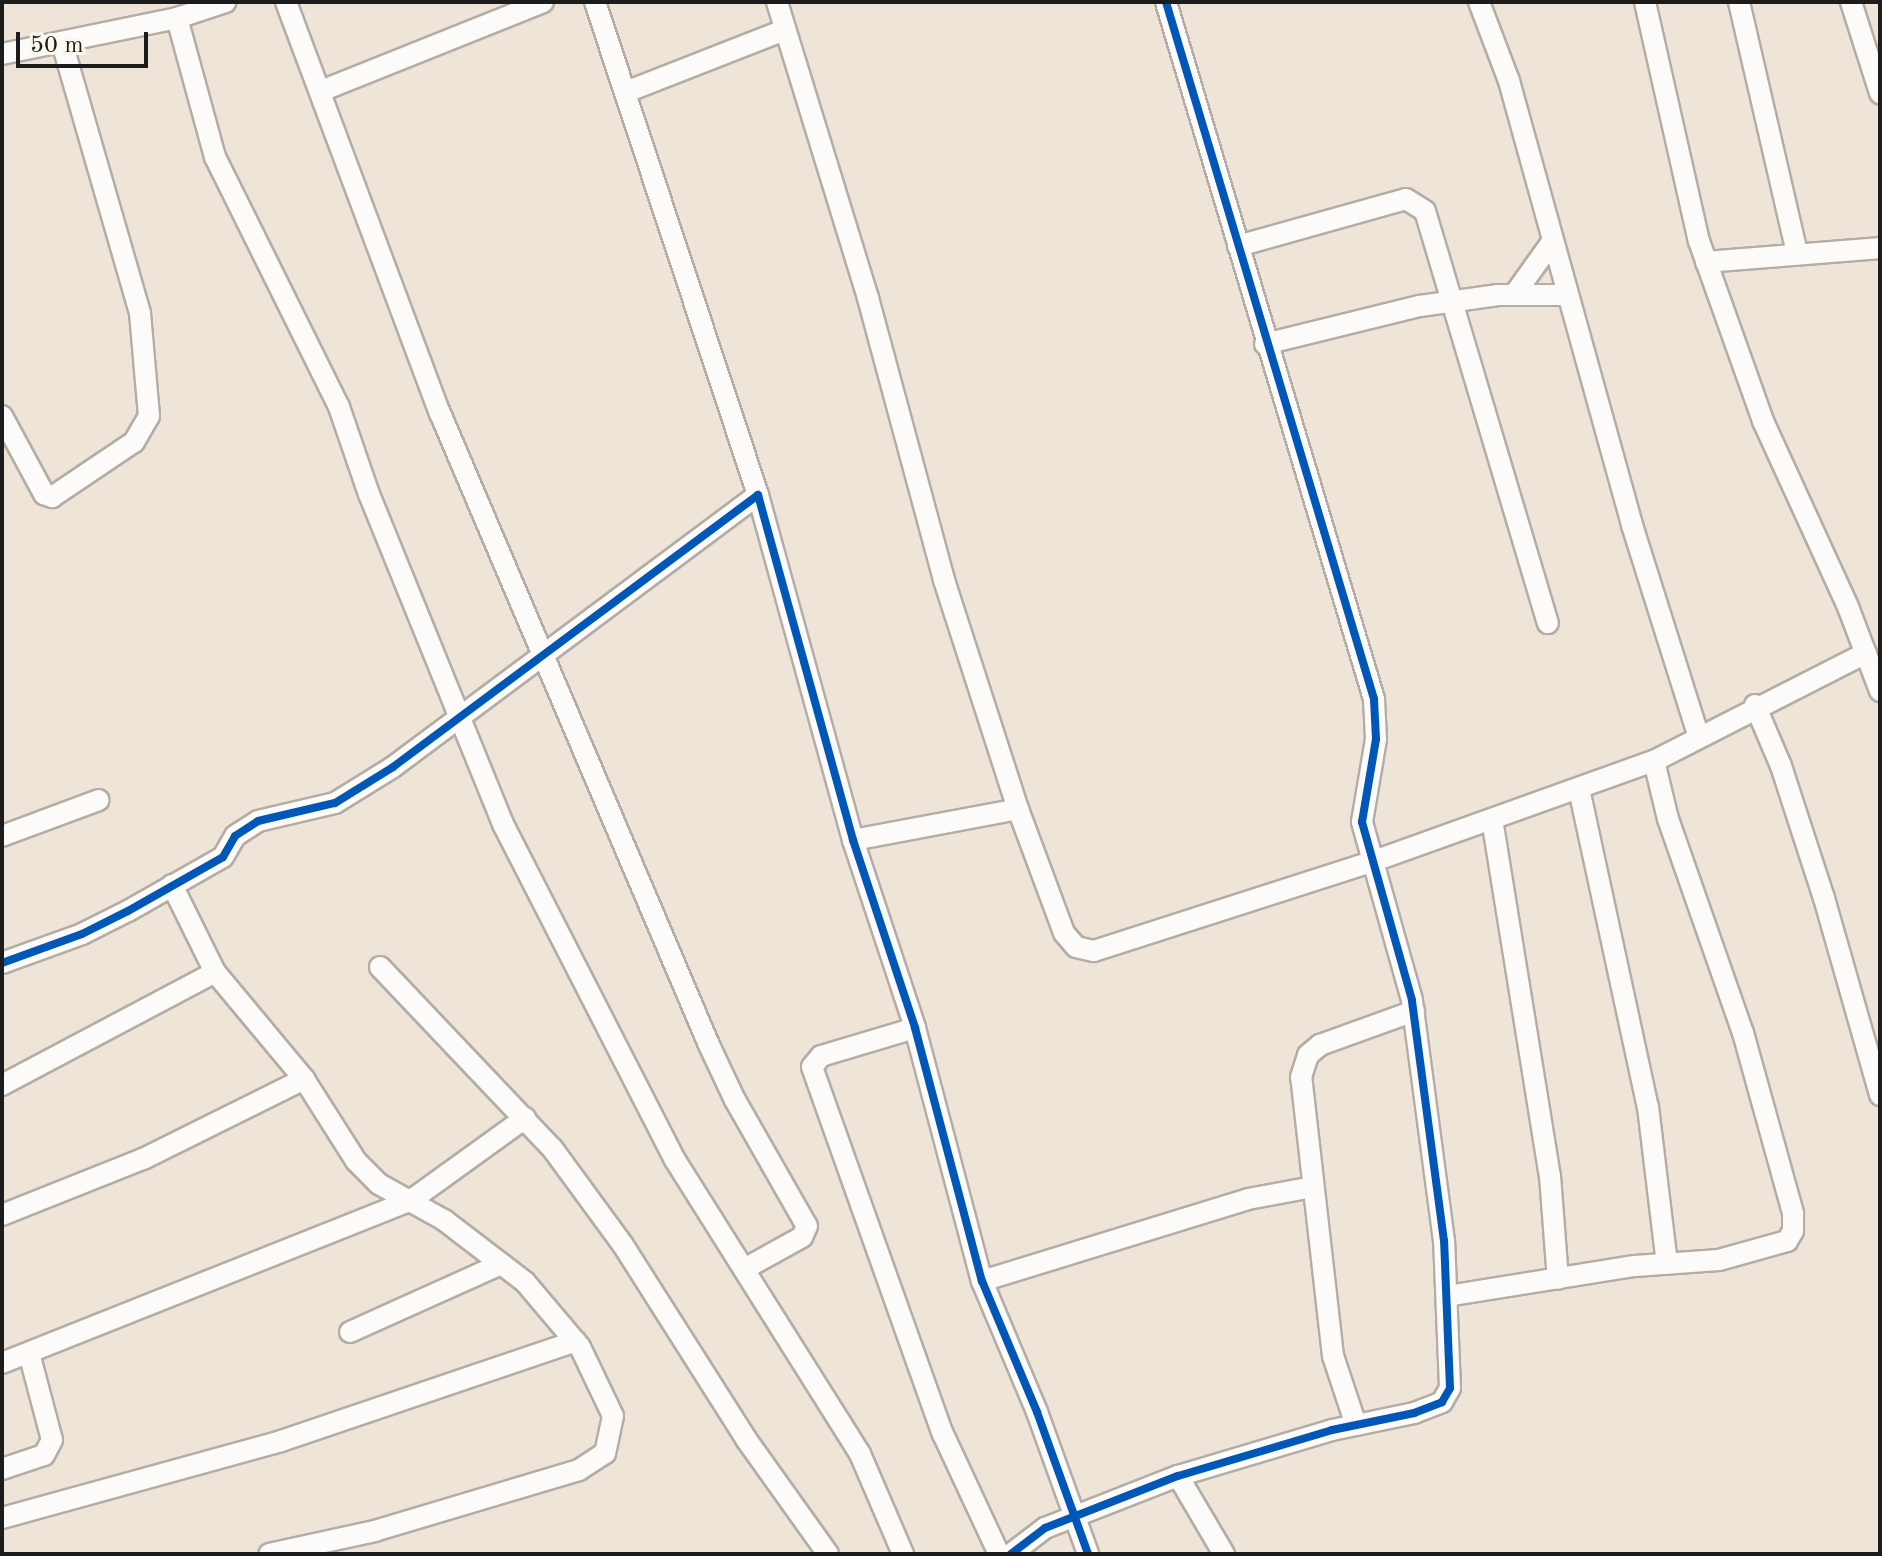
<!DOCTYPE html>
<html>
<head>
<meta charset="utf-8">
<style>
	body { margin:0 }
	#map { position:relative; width:1882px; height:1556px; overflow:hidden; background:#eee5d8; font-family:"Old Standard TT",serif }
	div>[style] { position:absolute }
	.roads { filter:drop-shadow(2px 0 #b3ada5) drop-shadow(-2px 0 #b3ada5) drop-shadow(0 2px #b3ada5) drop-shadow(0 -2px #b3ada5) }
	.minor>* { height:20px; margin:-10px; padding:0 10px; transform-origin:10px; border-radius:10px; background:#fcfbf9 }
	.cycleway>* { height:8px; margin:-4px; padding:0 4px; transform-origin:4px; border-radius:4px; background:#0057b8 }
	span { translate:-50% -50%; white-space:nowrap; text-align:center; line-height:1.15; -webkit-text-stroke:6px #fbf7ec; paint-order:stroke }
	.frame { position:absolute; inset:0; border:4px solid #1c1c1c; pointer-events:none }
	.scale { position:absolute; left:16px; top:32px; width:132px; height:36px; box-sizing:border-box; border:4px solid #1c1c1c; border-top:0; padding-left:10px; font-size:24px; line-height:28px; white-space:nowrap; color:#1c1c1c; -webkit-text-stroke:6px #fbf7ec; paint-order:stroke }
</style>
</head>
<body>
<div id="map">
	<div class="roads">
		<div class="minor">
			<div style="left:286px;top:2px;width:439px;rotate:69.5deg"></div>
			<div style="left:440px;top:413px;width:687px;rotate:66.94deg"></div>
			<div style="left:709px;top:1045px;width:61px;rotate:64.7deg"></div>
			<div style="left:735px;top:1100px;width:145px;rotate:60.3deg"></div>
			<div style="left:807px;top:1226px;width:12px;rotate:114deg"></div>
			<div style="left:802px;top:1237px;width:64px;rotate:151deg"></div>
			<div style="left:595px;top:2px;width:519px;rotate:71.7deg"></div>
			<div style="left:777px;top:2px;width:310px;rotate:72.9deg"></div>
			<div style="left:868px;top:298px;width:292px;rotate:74.9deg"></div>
			<div style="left:944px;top:580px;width:241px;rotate:72.1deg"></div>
			<div style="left:1018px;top:809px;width:132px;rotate:69.6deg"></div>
			<div style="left:1064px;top:933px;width:18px;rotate:49deg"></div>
			<div style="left:1076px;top:947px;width:18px;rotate:13deg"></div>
			<div style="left:1094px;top:951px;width:294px;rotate:-17.8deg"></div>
			<div style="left:1374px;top:861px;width:297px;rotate:-19.7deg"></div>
			<div style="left:1654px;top:761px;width:238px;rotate:-27deg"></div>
			<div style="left:1479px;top:2px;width:85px;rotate:69.2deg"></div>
			<div style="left:1509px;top:81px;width:461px;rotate:74.5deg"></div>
			<div style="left:1632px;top:525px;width:222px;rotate:72.5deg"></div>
			<div style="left:1645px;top:2px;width:245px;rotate:77.3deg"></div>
			<div style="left:1699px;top:241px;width:191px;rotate:70.4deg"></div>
			<div style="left:1763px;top:421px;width:205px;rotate:65.4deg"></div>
			<div style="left:1848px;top:607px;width:90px;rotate:69.1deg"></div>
			<div style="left:1739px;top:2px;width:259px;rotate:77deg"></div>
			<div style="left:1851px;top:2px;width:96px;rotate:72.3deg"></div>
			<div style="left:177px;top:18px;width:144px;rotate:74.7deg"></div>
			<div style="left:215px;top:157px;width:279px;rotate:63.6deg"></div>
			<div style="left:339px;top:407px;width:92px;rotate:71deg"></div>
			<div style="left:369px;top:494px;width:356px;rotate:67.9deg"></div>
			<div style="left:503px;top:824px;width:377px;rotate:62.9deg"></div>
			<div style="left:675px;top:1160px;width:347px;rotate:57.8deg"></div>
			<div style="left:860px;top:1454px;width:109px;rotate:66.7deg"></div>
			<div style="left:2px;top:54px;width:179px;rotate:-11.6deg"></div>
			<div style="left:177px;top:18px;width:51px;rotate:-18.4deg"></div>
			<div style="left:321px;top:91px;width:239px;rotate:-21.8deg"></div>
			<div style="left:626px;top:92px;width:170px;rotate:-21.4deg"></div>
			<div style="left:1238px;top:246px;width:174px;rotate:-15.6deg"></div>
			<div style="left:1406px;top:199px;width:22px;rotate:32deg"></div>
			<div style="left:1425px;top:211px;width:430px;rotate:73.4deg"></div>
			<div style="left:1706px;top:262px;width:175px;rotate:-4.6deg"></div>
			<div style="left:1514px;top:295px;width:65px;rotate:-54.4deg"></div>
			<div style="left:1265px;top:344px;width:160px;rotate:-13.8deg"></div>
			<div style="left:1420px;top:306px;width:79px;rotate:-8deg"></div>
			<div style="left:1498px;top:295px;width:69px"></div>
			<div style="left:2px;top:416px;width:89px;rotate:61.7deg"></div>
			<div style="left:44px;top:494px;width:9px;rotate:21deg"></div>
			<div style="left:52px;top:497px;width:99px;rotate:-33.9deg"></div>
			<div style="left:134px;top:442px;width:30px;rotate:-60deg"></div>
			<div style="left:149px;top:416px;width:103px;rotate:-95deg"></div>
			<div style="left:140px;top:313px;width:282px;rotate:-106.1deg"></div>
			<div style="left:1755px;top:705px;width:66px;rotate:66.9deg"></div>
			<div style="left:1781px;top:766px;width:139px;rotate:72deg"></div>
			<div style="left:1824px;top:898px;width:205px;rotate:74.1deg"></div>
			<div style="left:1579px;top:789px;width:325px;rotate:77.8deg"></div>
			<div style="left:1648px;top:1107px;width:158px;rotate:83.1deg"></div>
			<div style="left:1492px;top:819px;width:362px;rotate:80.8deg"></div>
			<div style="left:1550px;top:1176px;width:103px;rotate:85.6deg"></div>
			<div style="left:2px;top:836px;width:103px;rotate:-20.4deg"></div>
			<div style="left:853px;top:840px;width:168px;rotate:-10.6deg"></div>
			<div style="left:172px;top:885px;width:97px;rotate:63.7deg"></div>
			<div style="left:215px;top:972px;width:139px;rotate:50.2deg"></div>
			<div style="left:304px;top:1079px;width:97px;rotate:57.6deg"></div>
			<div style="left:356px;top:1161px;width:33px;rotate:45deg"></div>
			<div style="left:379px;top:1184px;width:74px;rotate:29deg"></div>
			<div style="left:444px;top:1220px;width:102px;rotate:37.4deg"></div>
			<div style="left:525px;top:1282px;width:85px;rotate:49.8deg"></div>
			<div style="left:580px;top:1347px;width:76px;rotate:64.4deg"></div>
			<div style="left:613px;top:1416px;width:38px;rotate:102deg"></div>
			<div style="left:605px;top:1453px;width:31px;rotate:147deg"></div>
			<div style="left:579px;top:1470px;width:213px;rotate:163.4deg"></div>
			<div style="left:375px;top:1531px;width:108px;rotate:167.8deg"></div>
			<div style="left:2px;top:963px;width:85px;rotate:-19.9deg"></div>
			<div style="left:82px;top:934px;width:51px;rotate:-26.6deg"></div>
			<div style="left:128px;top:911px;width:109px;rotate:-29.6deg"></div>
			<div style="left:223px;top:857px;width:24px;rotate:-60deg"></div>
			<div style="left:235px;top:836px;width:27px;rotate:-33deg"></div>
			<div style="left:258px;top:821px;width:79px;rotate:-13.2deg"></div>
			<div style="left:335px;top:803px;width:68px;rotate:-31.8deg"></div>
			<div style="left:393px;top:767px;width:455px;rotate:-36.7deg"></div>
			<div style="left:758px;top:495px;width:358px;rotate:74.6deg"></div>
			<div style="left:853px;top:840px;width:198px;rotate:71.7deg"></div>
			<div style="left:915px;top:1028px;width:262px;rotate:75.2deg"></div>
			<div style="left:982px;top:1281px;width:142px;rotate:67.2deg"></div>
			<div style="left:1037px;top:1412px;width:151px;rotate:70.2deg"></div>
			<div style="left:380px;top:967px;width:250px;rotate:46.5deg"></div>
			<div style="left:552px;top:1148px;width:120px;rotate:53.8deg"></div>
			<div style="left:623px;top:1245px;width:230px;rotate:57.6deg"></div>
			<div style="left:746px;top:1439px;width:141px;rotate:54.5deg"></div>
			<div style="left:915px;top:1028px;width:98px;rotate:163.4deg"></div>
			<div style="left:821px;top:1056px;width:14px;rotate:129deg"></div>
			<div style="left:812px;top:1067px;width:390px;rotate:70.4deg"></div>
			<div style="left:943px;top:1434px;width:132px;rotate:65deg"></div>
			<div style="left:2px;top:1085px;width:241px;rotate:-27.9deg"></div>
			<div style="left:2px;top:1215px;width:152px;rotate:-21.7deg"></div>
			<div style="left:143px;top:1159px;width:180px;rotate:-26.4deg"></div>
			<div style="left:982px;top:1281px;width:278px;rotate:-17.1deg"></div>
			<div style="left:1248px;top:1199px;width:66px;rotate:-10.5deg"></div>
			<div style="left:1447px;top:1296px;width:190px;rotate:-9.1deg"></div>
			<div style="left:1635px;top:1266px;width:84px;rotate:-4.1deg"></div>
			<div style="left:1719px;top:1260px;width:71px;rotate:-15.6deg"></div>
			<div style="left:1787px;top:1241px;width:12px;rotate:-59deg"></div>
			<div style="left:1793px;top:1231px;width:18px;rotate:-90deg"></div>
			<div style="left:1793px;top:1213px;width:187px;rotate:-105.5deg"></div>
			<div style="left:1743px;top:1033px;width:227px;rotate:-109.3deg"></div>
			<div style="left:1668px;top:819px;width:60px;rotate:-103.6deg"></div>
			<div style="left:350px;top:1332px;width:166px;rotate:-24.2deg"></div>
			<div style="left:2px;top:1363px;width:439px;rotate:-21.7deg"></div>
			<div style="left:410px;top:1201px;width:142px;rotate:-35.8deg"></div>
			<div style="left:1356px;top:1425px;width:73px;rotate:-108.4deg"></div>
			<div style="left:1333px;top:1356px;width:281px;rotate:-96.5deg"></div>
			<div style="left:1301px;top:1077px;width:23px;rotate:-72deg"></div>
			<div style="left:1308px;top:1055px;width:16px;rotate:-40deg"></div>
			<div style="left:1320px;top:1045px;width:100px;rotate:-19.9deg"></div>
			<div style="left:2px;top:1469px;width:44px;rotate:-18.4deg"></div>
			<div style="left:44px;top:1455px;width:17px;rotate:-62deg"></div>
			<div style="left:52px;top:1440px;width:90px;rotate:-104.8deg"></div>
			<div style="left:1178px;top:1476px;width:91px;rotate:59.5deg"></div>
			<div style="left:2px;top:1518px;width:289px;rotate:-15.4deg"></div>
			<div style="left:281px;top:1441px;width:311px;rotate:-18.7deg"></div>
			<div style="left:1011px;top:1554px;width:43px;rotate:-37.4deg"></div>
			<div style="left:1045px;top:1528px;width:143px;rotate:-21.4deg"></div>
			<div style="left:1178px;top:1476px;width:161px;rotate:-16.6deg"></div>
			<div style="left:1332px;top:1430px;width:84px;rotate:-11.7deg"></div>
			<div style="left:1414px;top:1413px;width:30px;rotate:-21deg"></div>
			<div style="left:1442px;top:1402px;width:16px;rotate:-60deg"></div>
			<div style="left:1450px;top:1388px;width:147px;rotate:-92.3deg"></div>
			<div style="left:1444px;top:1241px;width:243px;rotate:-97.6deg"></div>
			<div style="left:1412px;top:1000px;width:185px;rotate:-105.7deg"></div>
			<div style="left:1362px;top:822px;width:84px;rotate:-80.4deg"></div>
			<div style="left:1376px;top:739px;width:40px;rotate:-92.9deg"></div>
			<div style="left:1374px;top:699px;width:727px;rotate:-106.62deg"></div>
		</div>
	</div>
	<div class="cycleway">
		<div style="left:2px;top:963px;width:85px;rotate:-19.9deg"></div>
		<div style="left:82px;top:934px;width:51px;rotate:-26.6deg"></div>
		<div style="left:128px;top:911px;width:109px;rotate:-29.6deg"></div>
		<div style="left:223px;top:857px;width:24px;rotate:-60deg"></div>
		<div style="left:235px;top:836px;width:27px;rotate:-33deg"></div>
		<div style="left:258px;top:821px;width:79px;rotate:-13.2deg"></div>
		<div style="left:335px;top:803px;width:68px;rotate:-31.8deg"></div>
		<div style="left:393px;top:767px;width:455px;rotate:-36.7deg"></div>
		<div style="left:758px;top:495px;width:358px;rotate:74.6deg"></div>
		<div style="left:853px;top:840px;width:198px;rotate:71.7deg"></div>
		<div style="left:915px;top:1028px;width:262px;rotate:75.2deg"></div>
		<div style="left:982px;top:1281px;width:142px;rotate:67.2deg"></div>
		<div style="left:1037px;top:1412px;width:151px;rotate:70.2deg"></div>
		<div style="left:1011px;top:1554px;width:43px;rotate:-37.4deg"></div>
		<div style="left:1045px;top:1528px;width:143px;rotate:-21.4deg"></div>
		<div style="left:1178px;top:1476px;width:161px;rotate:-16.6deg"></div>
		<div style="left:1332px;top:1430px;width:84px;rotate:-11.7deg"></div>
		<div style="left:1414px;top:1413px;width:30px;rotate:-21deg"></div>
		<div style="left:1442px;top:1402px;width:16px;rotate:-60deg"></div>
		<div style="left:1450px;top:1388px;width:147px;rotate:-92.3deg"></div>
		<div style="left:1444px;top:1241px;width:243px;rotate:-97.6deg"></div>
		<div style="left:1412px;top:1000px;width:185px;rotate:-105.7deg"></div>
		<div style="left:1362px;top:822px;width:84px;rotate:-80.4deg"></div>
		<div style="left:1376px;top:739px;width:40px;rotate:-92.9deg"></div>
		<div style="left:1374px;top:699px;width:727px;rotate:-106.62deg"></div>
	</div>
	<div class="frame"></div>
	<div class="scale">50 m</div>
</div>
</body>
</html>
